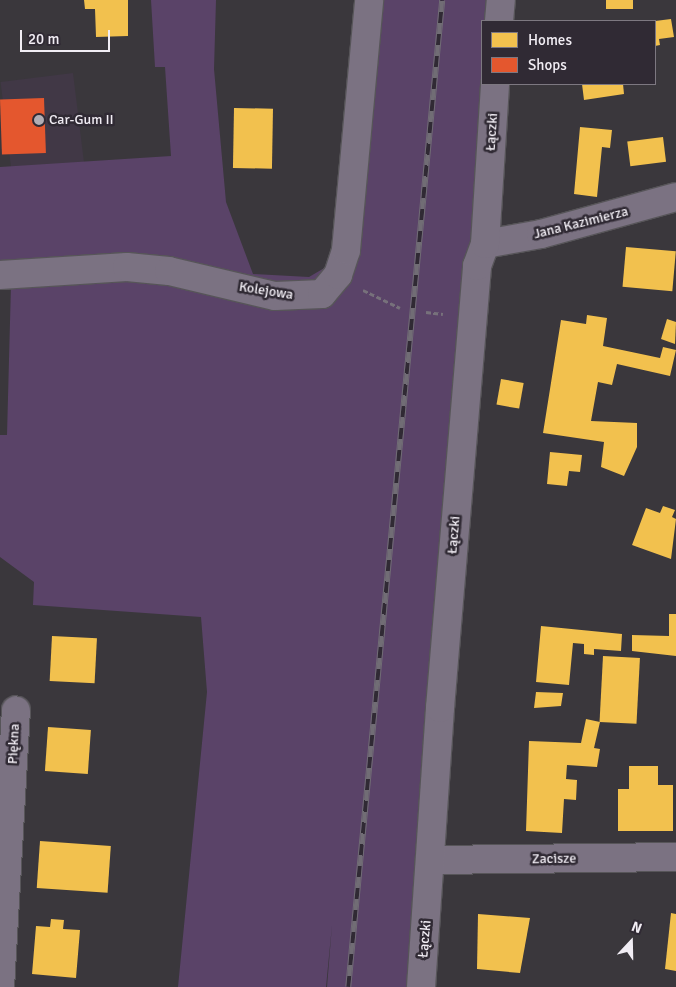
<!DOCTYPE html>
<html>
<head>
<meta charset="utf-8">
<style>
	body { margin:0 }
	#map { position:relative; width:676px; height:987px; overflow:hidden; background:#3a373c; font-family:Signika,sans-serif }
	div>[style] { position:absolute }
	.built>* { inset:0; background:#413846; transform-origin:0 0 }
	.green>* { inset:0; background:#5a4368 }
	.homes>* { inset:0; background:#f2c14e; transform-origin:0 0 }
	.shops>* { inset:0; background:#e4572e; transform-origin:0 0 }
	.path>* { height:3px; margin-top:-1.5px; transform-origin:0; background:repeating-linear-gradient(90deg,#77717b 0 5px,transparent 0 7.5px) }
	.roads { filter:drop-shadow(1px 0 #575559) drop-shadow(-1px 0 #575559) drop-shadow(0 1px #575559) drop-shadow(0 -1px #575559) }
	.street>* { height:28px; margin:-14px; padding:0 14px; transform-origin:14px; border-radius:14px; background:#7b7282 }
	.rail>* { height:5.5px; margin-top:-2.75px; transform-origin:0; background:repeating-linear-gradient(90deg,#302a34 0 11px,#716d75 0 22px); box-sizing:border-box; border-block:1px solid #716d75 }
	.dots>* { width:14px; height:14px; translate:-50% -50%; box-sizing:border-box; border:2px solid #302a34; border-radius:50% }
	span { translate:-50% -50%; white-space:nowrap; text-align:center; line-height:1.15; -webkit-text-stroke:5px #302a34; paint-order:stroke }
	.poi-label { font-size:14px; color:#f1edf4 }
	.left { translate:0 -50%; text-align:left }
	.street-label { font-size:14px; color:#f1edf4 }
	.legend { position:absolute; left:481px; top:20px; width:175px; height:65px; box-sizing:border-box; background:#302a34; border:1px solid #7d7881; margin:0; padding:6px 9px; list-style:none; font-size:15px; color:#f1edf4 }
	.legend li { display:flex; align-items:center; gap:10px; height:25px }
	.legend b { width:25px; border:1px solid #7d7881 }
	.north { position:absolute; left:606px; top:917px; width:50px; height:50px; -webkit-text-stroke:4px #302a34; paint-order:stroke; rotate:21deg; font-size:14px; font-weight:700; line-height:20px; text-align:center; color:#f1edf4 }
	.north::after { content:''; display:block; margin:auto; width:18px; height:22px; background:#f1edf4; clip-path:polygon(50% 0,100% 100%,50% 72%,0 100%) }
	.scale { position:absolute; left:20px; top:30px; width:90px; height:22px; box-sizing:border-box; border:2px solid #f1edf4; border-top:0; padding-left:6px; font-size:15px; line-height:18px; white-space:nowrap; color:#f1edf4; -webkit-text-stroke:4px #302a34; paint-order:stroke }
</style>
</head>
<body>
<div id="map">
	<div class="built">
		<div style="left:73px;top:73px;width:92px;height:73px;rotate:83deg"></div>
	</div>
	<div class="green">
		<div style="clip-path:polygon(151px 0,216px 0,214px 69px,226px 202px,253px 274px,309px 277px,326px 267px,332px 250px,360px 0,501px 0,499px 21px,482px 21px,482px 84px,420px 987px,327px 987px,332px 925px,326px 987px,178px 987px,207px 692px,201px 617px,33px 605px,34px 582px,0 557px,0 435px,7px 435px,11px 284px,0 275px,0 167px,171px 156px,165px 67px,155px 67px)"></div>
	</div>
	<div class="homes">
		<div style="clip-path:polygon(84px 0,128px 0,128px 36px,96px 37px,95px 9px,85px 9px)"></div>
		<div style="left:606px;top:0;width:27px;height:9px"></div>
		<div style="clip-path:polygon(671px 19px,674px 37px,659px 39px,660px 45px,655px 46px,655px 21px)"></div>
		<div style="clip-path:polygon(582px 84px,623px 84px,624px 94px,584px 100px)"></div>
		<div style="left:234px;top:108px;width:39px;height:60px;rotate:1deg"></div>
		<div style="clip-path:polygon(580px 127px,612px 130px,610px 148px,602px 147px,597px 197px,574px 194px)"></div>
		<div style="left:663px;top:137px;width:25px;height:36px;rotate:83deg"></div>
		<div style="left:626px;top:247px;width:50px;height:40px;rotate:5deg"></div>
		<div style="clip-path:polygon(587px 315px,607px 318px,603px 346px,660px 358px,663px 347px,676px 350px,670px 376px,617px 364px,612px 385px,598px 382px,591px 421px,637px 423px,637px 447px,624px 476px,601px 467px,604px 442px,543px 433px,561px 320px,586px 324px)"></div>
		<div style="clip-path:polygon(667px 319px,676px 322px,675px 344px,661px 339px)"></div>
		<div style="left:501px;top:379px;width:23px;height:26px;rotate:10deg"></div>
		<div style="clip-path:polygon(550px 452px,582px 455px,580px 472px,569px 471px,567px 486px,547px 484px)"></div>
		<div style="clip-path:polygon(663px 506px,675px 510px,672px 517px,676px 519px,671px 559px,632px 545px,646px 508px,660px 513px)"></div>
		<div style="clip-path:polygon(669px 614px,676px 614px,676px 656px,632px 651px,632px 635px,669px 636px)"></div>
		<div style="clip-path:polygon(541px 626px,622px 634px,621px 651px,594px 649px,594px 655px,584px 654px,584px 644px,573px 643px,569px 685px,536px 682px)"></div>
		<div style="left:52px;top:636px;width:45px;height:45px;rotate:3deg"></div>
		<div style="left:603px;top:656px;width:37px;height:66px;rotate:3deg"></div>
		<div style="clip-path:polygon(536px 692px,563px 693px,561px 706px,534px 708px)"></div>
		<div style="clip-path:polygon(586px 719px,600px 722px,594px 748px,600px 749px,597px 767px,567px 765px,566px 779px,577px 780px,576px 800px,564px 799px,562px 833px,526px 831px,529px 741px,581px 743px)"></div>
		<div style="left:48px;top:727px;width:43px;height:44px;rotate:4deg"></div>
		<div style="clip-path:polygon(629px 766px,658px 766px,658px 785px,673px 785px,673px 831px,618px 831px,618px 789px,629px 789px)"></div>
		<div style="left:40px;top:841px;width:71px;height:47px;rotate:4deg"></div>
		<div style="clip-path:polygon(671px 913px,676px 914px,676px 971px,665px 969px)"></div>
		<div style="clip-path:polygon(478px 914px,530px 918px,520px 973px,477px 969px)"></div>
		<div style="clip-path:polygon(51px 919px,64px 920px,63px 929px,80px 930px,76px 978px,32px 974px,36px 926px,50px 927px)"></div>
	</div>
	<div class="shops">
		<div style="left:44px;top:98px;width:55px;height:44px;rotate:88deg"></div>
	</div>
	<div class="path">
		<div style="left:363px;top:290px;width:41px;rotate:25.9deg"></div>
		<div style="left:426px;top:312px;width:17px;rotate:7deg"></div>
	</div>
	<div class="roads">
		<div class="street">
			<div style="left:499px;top:21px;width:21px;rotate:-85deg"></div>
			<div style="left:485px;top:244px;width:57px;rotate:-10.1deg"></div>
			<div style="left:541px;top:234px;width:140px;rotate:-15.3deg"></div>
			<div style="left:0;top:275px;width:127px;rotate:-3.6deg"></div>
			<div style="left:127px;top:267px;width:42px;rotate:5.4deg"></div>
			<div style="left:169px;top:271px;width:109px;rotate:13.3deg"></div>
			<div style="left:275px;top:296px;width:47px;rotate:-2.4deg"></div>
			<div style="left:322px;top:294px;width:25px;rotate:-50deg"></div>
			<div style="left:338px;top:275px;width:26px;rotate:-72deg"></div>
			<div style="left:346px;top:250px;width:251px;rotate:-84.7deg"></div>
			<div style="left:432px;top:860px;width:244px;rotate:-0.7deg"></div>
			<div style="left:0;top:987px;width:277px;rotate:-86.7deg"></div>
			<div style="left:421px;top:987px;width:280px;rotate:-86.1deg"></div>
			<div style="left:440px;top:708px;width:444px;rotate:-85.2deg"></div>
			<div style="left:477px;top:266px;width:23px;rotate:-70deg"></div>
			<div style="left:485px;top:244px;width:160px;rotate:-86.4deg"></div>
		</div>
	</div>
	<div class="rail">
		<div style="left:348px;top:987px;width:991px;rotate:-84.56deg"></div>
	</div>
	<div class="dots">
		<div style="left:39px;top:120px;background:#b1adb4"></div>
	</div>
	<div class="poi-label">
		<span class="left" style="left:49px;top:120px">Car-Gum II</span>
	</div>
	<div class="street-label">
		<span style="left:492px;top:132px;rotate:-86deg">Łączki</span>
		<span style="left:581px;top:223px;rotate:-14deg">Jana Kazimierza</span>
		<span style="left:266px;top:291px;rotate:9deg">Kolejowa</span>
		<span style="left:454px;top:535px;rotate:-85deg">Łączki</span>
		<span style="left:14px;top:744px;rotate:-87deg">Piękna</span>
		<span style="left:554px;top:859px;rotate:-1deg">Zacisze</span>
		<span style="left:425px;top:939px;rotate:-85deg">Łączki</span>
	</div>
	<ul class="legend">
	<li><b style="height:14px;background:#f2c14e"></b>Homes</li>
	<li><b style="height:14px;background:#e4572e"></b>Shops</li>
	</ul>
	<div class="north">N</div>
	<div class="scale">20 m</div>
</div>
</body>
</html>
